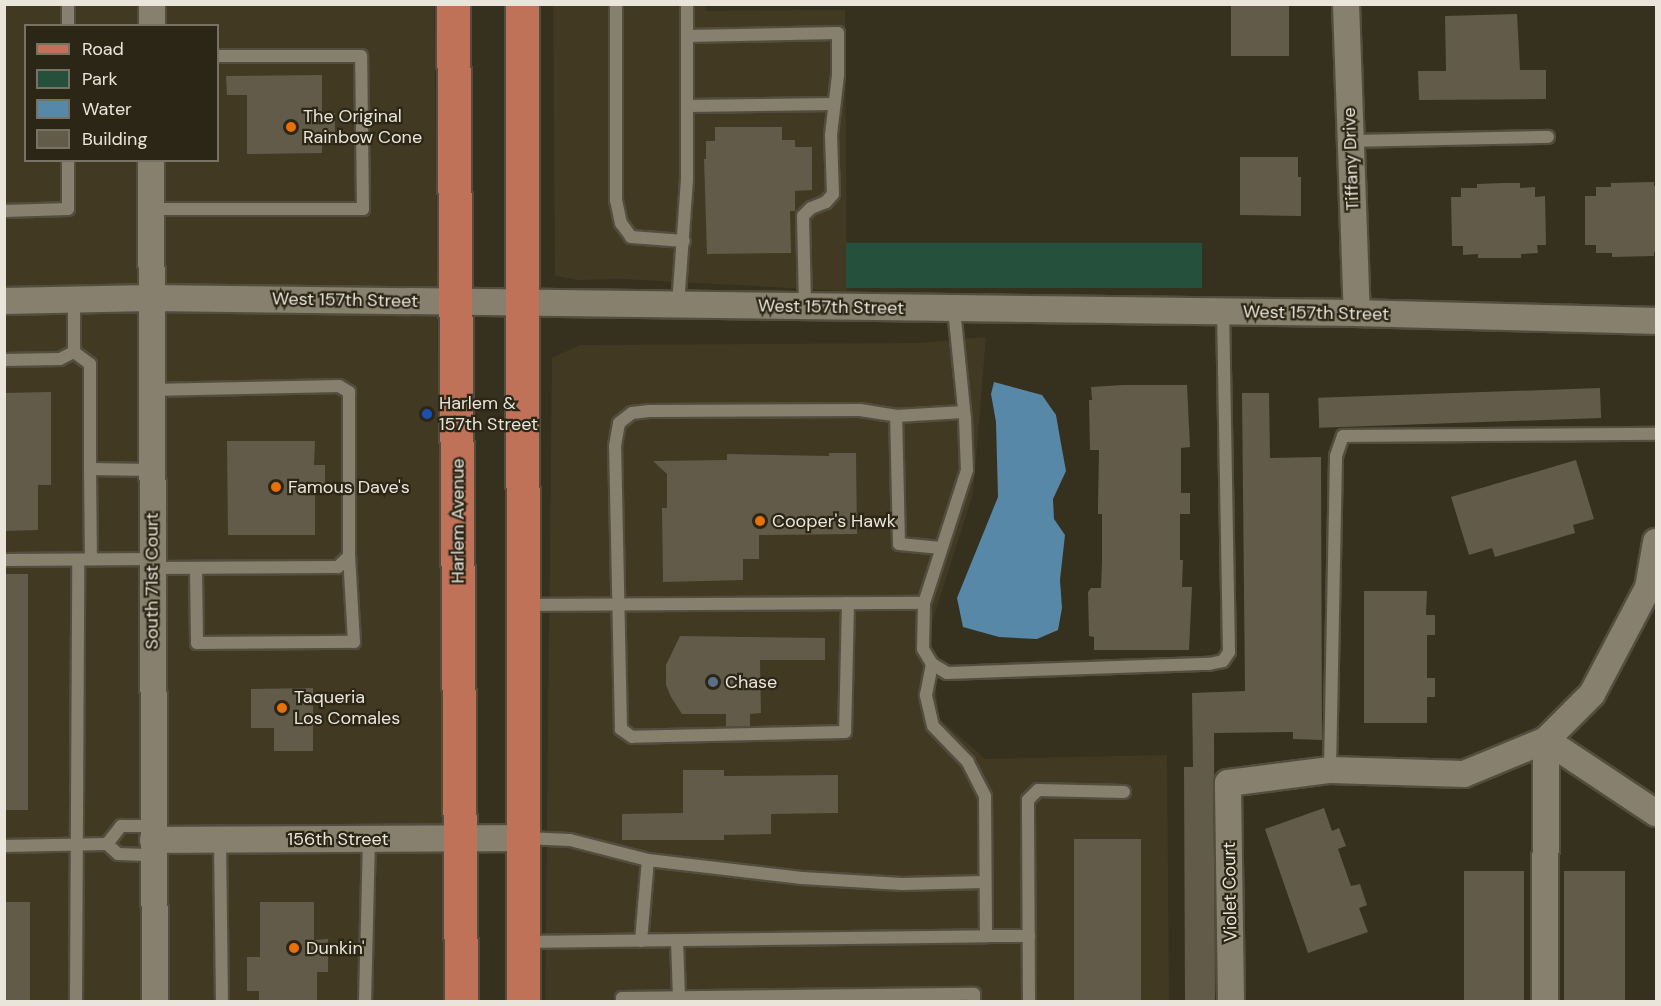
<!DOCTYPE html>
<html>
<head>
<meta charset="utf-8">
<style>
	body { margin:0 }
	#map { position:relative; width:1661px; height:1006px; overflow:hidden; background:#36301f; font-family:"DM Sans",sans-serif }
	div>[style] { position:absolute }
	.built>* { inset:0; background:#423922 }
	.green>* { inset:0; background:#25513c; transform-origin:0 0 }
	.water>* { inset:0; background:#5788a7 }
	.building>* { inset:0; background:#625b4a; transform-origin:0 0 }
	.roads { filter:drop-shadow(2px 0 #524d3f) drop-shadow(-2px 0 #524d3f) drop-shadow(0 2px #524d3f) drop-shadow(0 -2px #524d3f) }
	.service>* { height:12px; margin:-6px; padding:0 6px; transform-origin:6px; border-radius:6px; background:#87806e }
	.minor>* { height:26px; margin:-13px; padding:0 13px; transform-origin:13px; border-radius:13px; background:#87806e }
	.primary>* { height:33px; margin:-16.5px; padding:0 16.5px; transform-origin:16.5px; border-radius:16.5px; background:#bf7258 }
	.dots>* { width:16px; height:16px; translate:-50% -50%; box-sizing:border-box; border:3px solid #2c2616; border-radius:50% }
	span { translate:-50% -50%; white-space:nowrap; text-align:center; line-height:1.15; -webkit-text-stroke:4.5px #2c2616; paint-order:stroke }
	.poi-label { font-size:18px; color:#e9e5db }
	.left { translate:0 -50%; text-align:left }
	.street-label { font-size:18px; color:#e9e5db }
	.frame { position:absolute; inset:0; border:6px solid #e9e5db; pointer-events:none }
	.legend { position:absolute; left:24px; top:24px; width:195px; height:138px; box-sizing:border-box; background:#2c2616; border:2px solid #787265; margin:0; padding:8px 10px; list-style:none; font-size:18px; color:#e9e5db }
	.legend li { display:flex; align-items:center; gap:12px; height:30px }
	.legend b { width:30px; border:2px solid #787265 }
</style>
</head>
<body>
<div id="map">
	<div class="built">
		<div style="clip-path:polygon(705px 4px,706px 11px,845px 10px,847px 291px,622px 279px,578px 280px,555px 276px,553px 5px)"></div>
		<div style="clip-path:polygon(evenodd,5px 5px,434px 5px,445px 1001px,5px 1002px,5px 5px,26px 26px,218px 26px,218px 160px,26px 160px,26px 26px)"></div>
		<div style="clip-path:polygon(986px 337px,973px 494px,930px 628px,939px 718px,985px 759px,1167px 755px,1169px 1001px,545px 1002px,552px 358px,580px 345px,919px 343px)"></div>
	</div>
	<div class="green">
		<div style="left:1202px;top:243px;width:45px;height:356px;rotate:90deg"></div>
	</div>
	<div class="water">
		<div style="clip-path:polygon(994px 382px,1042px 395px,1056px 415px,1060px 438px,1066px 471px,1053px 499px,1054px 519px,1065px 535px,1060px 580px,1062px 608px,1058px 630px,1037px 639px,999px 637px,963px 627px,957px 598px,998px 497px,996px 422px,991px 394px)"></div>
	</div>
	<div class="building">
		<div style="left:1231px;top:4px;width:58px;height:52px"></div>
		<div style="clip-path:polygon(1517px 14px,1520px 70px,1546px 70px,1546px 99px,1419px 100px,1418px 71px,1446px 71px,1445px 16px)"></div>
		<div style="clip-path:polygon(322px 75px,322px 113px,335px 113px,335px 141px,322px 141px,322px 153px,247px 154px,247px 95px,227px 95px,226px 76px)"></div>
		<div style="clip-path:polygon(715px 127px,782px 127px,782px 140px,795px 140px,795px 147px,812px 147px,812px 190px,795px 191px,795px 211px,790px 211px,791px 253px,707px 254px,704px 159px,706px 159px,706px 141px,715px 141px)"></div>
		<div style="clip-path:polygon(1240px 157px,1298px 157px,1298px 177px,1301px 177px,1301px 216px,1240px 215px)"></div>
		<div style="clip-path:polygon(1654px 182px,1654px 186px,1656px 186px,1656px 252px,1654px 252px,1654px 256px,1612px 257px,1612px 253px,1596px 253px,1596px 245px,1585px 245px,1585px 196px,1596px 196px,1596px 187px,1611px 187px,1611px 183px)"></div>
		<div style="clip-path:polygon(1504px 183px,1520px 183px,1520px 188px,1535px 187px,1535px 197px,1545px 196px,1546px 245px,1537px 245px,1538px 253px,1521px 254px,1521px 258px,1478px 258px,1478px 254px,1463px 255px,1463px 246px,1452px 246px,1451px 197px,1461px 197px,1461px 188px,1477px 188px,1477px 184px)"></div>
		<div style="clip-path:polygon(1123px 385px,1187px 385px,1190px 447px,1181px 448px,1181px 493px,1190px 493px,1190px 514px,1180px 514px,1180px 560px,1183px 560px,1182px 587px,1192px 587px,1189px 650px,1094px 650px,1094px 637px,1089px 636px,1088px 592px,1091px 588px,1101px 588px,1102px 562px,1102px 514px,1098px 514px,1098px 503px,1099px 450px,1090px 450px,1089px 400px,1092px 400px,1091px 387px)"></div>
		<div style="left:1600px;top:388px;width:30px;height:282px;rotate:88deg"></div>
		<div style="clip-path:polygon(51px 392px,51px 485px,38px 485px,38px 530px,4px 531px,4px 393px)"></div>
		<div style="clip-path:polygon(1242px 393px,1269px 393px,1270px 458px,1321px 457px,1322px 740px,1293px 739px,1293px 732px,1214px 733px,1215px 1002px,1185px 1002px,1184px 767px,1193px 767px,1192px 693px,1245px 691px)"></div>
		<div style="clip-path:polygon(227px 441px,315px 441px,314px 465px,325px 465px,325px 492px,315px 492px,315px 535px,228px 535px)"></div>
		<div style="clip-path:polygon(829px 453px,856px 453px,857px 534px,759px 535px,759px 559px,743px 559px,743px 580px,663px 582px,662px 508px,667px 508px,667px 474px,653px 461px,727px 460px,727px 454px,829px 456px)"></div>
		<div style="clip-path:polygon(1576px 460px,1594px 519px,1573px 525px,1575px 533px,1495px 557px,1492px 548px,1469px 555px,1451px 497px)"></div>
		<div style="left:4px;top:574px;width:24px;height:236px"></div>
		<div style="clip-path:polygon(1364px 591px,1427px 591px,1426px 615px,1435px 615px,1435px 635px,1427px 635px,1427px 678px,1435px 678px,1435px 697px,1427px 697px,1427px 723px,1364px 723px)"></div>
		<div style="clip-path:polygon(680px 636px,825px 638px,825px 660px,760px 660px,761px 713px,750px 714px,750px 726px,726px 727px,726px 714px,682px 714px,671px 697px,666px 685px,666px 665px)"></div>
		<div style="clip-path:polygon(313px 688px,313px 751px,274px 751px,274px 728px,251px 728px,251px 689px)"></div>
		<div style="clip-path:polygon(683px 770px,724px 770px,724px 776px,838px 775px,838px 813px,771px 814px,771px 834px,724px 835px,724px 840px,622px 840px,622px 814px,683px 813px)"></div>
		<div style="clip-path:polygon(1324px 808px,1332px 831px,1339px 828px,1346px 846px,1338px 849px,1351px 886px,1360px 884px,1367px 905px,1359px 908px,1368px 932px,1308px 953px,1265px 829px)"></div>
		<div style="left:1141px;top:839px;width:163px;height:67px;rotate:90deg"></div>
		<div style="left:1524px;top:871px;width:131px;height:60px;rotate:90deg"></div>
		<div style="left:1564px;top:871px;width:61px;height:131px"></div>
		<div style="left:4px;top:902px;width:26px;height:100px"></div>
		<div style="clip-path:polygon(260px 902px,314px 902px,314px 940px,328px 939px,328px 972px,317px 972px,317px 1002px,259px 1002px,259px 991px,247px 991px,247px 957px,260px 957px)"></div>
	</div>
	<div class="roads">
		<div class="service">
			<div style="left:616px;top:4px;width:196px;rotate:90deg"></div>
			<div style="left:616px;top:200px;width:24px;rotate:78deg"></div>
			<div style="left:621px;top:223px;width:17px;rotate:54deg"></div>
			<div style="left:631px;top:237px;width:53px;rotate:4.3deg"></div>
			<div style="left:68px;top:26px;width:22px;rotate:-90deg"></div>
			<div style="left:687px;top:36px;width:151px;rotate:-1.1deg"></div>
			<div style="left:838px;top:33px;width:42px;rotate:90deg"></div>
			<div style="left:838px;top:75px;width:60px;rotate:96.7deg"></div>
			<div style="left:831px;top:135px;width:59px;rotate:88.1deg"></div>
			<div style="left:833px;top:194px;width:11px;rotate:131deg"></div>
			<div style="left:826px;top:202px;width:16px;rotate:158deg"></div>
			<div style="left:811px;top:208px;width:11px;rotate:135deg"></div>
			<div style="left:803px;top:216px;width:91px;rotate:88.7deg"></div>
			<div style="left:687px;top:106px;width:146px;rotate:-0.8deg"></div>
			<div style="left:1351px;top:141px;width:197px;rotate:-1.2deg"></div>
			<div style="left:151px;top:209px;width:212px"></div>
			<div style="left:363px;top:209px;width:153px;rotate:-90.7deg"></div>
			<div style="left:361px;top:56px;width:143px;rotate:180deg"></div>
			<div style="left:4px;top:211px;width:64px;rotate:-1.8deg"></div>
			<div style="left:68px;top:209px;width:49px;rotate:-90deg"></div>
			<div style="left:678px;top:305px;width:126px;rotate:-85.9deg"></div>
			<div style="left:687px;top:179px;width:175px;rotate:-90deg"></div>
			<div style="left:954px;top:309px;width:111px;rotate:84.3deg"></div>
			<div style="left:965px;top:419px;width:51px;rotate:87.8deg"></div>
			<div style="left:967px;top:470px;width:140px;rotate:107.9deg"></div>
			<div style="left:924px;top:603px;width:46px;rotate:91.2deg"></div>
			<div style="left:923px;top:649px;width:17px;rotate:59deg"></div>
			<div style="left:932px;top:664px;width:17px;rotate:31deg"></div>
			<div style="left:947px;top:673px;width:262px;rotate:-2deg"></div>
			<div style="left:1209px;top:664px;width:14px;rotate:-12deg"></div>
			<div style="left:1223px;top:661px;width:11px;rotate:-56deg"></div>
			<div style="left:1229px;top:652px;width:340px;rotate:-91deg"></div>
			<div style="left:74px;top:352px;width:20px;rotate:37deg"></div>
			<div style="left:90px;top:364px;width:105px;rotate:90deg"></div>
			<div style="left:90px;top:469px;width:62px;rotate:0.9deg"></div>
			<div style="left:4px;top:360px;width:56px;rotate:-1deg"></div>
			<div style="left:60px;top:359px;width:16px;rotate:-27deg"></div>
			<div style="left:74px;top:352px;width:52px;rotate:-90deg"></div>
			<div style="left:151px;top:390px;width:188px;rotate:-1.2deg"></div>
			<div style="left:339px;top:386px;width:12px;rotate:31deg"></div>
			<div style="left:349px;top:392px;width:164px;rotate:90deg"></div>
			<div style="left:349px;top:556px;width:16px;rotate:135deg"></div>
			<div style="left:338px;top:567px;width:186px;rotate:179.7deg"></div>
			<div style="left:90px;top:469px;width:90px;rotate:89.4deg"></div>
			<div style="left:941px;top:548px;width:42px;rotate:-174.6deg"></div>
			<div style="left:899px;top:544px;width:128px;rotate:-91.3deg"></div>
			<div style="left:896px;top:416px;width:68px;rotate:-3.4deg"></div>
			<div style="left:4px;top:560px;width:148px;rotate:-0.4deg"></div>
			<div style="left:196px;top:568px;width:75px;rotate:89.2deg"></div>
			<div style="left:197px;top:643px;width:157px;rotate:-0.4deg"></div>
			<div style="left:354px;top:642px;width:86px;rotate:-93.3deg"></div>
			<div style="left:848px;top:603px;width:129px;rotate:91.3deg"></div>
			<div style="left:845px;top:732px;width:213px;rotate:178.7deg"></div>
			<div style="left:632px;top:737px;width:14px;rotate:-144deg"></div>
			<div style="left:621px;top:729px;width:283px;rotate:-91.2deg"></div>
			<div style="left:615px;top:446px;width:23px;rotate:-80deg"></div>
			<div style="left:619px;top:423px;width:16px;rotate:-38deg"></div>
			<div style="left:632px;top:413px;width:17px;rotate:-7deg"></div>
			<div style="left:649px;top:411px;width:211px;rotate:-0.3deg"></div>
			<div style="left:860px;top:410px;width:36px;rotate:9deg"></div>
			<div style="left:523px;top:605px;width:401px;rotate:-0.3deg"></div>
			<div style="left:1330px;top:770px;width:314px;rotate:-88.9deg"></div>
			<div style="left:1336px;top:456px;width:21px;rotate:-71deg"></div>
			<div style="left:1343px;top:436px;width:313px;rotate:-0.4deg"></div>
			<div style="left:525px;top:838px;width:45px;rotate:2.5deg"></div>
			<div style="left:570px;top:840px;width:81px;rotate:14.4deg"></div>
			<div style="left:648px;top:860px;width:155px;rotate:6.7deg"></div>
			<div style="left:802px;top:878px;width:100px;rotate:3.4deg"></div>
			<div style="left:902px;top:884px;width:83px;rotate:-1.4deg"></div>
			<div style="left:220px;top:840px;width:162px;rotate:89.3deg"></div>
			<div style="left:107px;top:844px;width:23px;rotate:-52deg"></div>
			<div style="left:121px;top:826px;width:32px"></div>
			<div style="left:4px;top:846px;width:103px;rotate:-1.1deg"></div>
			<div style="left:107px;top:844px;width:15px;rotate:42deg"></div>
			<div style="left:118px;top:854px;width:35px;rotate:2deg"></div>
			<div style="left:986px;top:936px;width:43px"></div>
			<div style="left:677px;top:940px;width:58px;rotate:88deg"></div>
			<div style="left:641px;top:941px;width:81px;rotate:-85.1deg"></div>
			<div style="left:525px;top:942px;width:461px;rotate:-0.7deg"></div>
			<div style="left:986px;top:936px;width:140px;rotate:-90.4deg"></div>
			<div style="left:985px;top:796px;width:38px;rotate:-117deg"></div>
			<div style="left:968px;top:762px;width:50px;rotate:-134.2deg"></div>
			<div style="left:933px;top:726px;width:32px;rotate:-103deg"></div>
			<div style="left:926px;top:695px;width:32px;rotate:-79deg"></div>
			<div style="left:76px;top:1002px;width:442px;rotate:-89.7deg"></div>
			<div style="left:365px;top:1002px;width:163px;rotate:-88.6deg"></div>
			<div style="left:622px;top:1002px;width:4px;rotate:-90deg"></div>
			<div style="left:622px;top:998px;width:352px;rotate:-0.7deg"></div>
			<div style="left:974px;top:994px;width:8px;rotate:90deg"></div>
			<div style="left:1029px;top:1002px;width:202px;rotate:-90.3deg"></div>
			<div style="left:1028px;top:800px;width:14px;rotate:-45deg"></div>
			<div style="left:1038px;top:790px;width:86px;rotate:1.3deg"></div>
		</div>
		<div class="minor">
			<div style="left:152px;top:4px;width:22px;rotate:90deg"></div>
			<div style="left:1346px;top:4px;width:309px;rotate:88deg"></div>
			<div style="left:151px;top:160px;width:842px;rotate:89.73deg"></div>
			<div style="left:4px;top:301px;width:147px;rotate:-1.2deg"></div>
			<div style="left:151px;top:298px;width:259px;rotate:0.7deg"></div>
			<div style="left:410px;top:301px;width:947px;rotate:0.73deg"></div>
			<div style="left:1357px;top:313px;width:299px;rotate:1.5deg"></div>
			<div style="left:1546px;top:740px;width:132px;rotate:33.6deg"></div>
			<div style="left:153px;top:840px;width:370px;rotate:-0.3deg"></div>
			<div style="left:1231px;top:1002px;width:219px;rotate:-90.8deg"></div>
			<div style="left:1228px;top:783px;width:103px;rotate:-7.3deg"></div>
			<div style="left:1330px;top:770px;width:134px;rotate:1.7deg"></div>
			<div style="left:1464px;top:774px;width:89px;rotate:-22.5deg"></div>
			<div style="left:1546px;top:740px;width:65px;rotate:-45deg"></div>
			<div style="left:1592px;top:694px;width:120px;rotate:-62.2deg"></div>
			<div style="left:1648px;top:588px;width:47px;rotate:-80.1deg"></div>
			<div style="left:1545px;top:1002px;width:262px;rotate:-89.8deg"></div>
		</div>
		<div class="primary">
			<div style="left:453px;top:4px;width:998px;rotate:89.54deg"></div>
			<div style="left:522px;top:4px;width:998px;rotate:89.94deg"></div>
		</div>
	</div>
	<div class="dots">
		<div style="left:291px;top:127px;background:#e8710a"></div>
		<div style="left:427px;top:414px;background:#1a4fb4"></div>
		<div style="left:276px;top:487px;background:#e8710a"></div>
		<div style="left:760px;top:521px;background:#e8710a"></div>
		<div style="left:713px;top:682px;background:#5c6f8a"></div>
		<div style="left:282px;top:708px;background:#e8710a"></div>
		<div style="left:294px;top:948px;background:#e8710a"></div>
	</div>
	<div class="poi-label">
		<span class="left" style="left:303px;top:127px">The Original<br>Rainbow Cone</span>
		<span class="left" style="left:439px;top:414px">Harlem &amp;<br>157th Street</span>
		<span class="left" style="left:288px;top:487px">Famous Dave's</span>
		<span class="left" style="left:772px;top:521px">Cooper's Hawk</span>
		<span class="left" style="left:725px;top:682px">Chase</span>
		<span class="left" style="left:294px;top:708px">Taqueria<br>Los Comales</span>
		<span class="left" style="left:306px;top:948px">Dunkin'</span>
	</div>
	<div class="street-label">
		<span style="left:1351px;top:159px;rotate:-92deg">Tiffany Drive</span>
		<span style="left:345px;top:300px;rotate:1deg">West 157th Street</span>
		<span style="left:831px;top:307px;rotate:1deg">West 157th Street</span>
		<span style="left:1316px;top:313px;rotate:1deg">West 157th Street</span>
		<span style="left:458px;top:521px;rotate:-90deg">Harlem Avenue</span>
		<span style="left:152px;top:581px;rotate:-90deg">South 71st Court</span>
		<span style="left:338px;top:839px">156th Street</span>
		<span style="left:1230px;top:892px;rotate:-91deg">Violet Court</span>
	</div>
	<div class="frame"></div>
	<ul class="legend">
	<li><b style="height:8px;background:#bf7258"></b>Road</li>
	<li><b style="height:16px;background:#25513c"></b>Park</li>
	<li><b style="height:16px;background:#5788a7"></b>Water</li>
	<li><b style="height:16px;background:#625b4a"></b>Building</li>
	</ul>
</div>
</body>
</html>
